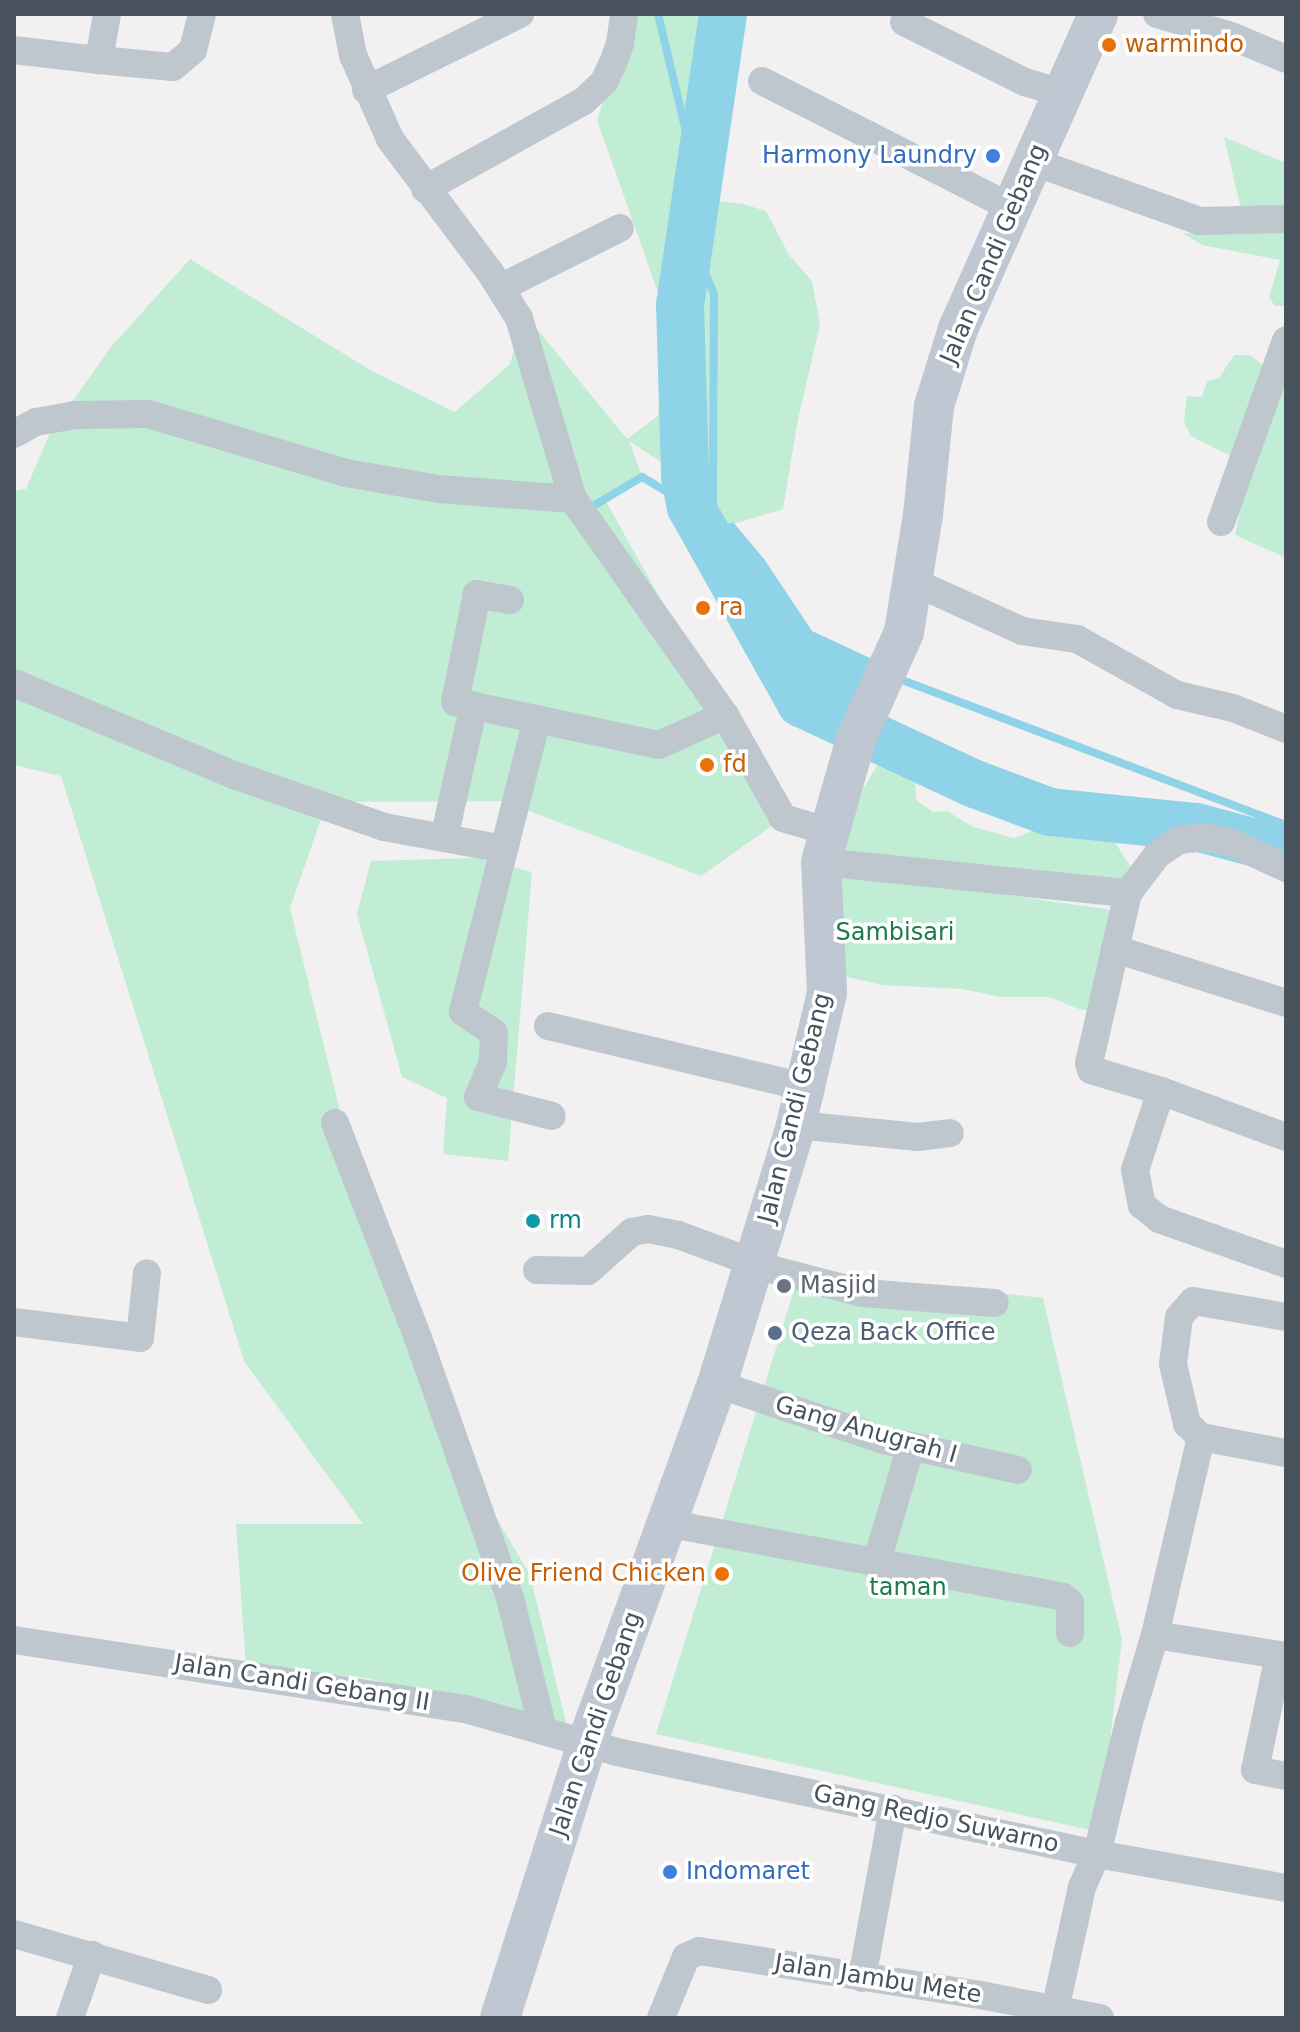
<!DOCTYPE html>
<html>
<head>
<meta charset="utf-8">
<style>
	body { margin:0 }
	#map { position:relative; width:1300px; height:2032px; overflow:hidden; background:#f2f0f0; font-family:"DejaVu Sans",sans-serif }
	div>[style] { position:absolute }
	.green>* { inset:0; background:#c0edd3 }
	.water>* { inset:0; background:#8fd3e8 }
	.stream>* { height:8px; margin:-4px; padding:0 4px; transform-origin:4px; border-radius:4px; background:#8fd3e8 }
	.river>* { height:48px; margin:-24px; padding:0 24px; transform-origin:24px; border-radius:24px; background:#8fd3e8 }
	.street>* { height:28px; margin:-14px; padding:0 14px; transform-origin:14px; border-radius:14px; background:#bec6ce }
	.secondary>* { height:40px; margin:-20px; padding:0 20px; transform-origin:20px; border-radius:20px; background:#bec7d2 }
	.dots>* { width:22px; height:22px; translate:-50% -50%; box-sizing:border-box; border:4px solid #fff; border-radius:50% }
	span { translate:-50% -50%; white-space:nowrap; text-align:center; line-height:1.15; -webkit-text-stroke:7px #fff; paint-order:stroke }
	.food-label { font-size:24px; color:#c56008 }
	.left { translate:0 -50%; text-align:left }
	.right { translate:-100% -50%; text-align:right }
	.shop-label { font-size:24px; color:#366cbe }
	.street-label { font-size:24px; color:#48525c }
	.park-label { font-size:24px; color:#1b7b4e }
	.culture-label { font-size:24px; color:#0d838f }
	.worship-label { font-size:24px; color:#5b616d }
	.service-label { font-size:24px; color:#4e5e75 }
	.frame { position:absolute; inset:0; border:16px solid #48525c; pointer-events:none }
</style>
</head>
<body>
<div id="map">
	<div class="green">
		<div style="clip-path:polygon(627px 14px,741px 14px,737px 77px,688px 174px,673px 272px,682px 438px,680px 304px,696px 198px,743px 204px,766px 211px,789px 255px,812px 281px,820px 325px,798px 419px,783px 509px,706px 532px,687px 497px,684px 477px,629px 441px,642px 477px,604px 498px,783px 818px,701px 876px,503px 801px,327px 802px,290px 908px,358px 1184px,472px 1477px,530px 1575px,570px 1739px,368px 1678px,246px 1668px,236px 1524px,363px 1524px,244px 1361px,61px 776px,14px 765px,14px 491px,26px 489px,49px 435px,111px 347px,190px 259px,370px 370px,455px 412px,510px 364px,524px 313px,627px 439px,658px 416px,662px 349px,660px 298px,597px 120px,622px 45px)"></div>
		<div style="clip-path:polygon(1224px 137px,1286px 163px,1286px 306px,1275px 306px,1269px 297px,1280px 260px,1202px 245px,1182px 233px,1246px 230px)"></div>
		<div style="clip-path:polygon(1234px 355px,1250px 355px,1286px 384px,1286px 558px,1235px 535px,1242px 500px,1233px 457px,1191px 436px,1184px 422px,1187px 396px,1202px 397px,1207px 381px,1219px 378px)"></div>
		<div style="clip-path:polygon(883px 756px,915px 778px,916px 800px,933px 812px,947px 811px,973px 827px,1014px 838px,1046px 825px,1110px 835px,1134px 872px,1135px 889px,840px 861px,845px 819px)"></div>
		<div style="clip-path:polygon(477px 858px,532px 872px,508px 1161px,443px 1154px,447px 1098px,402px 1077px,357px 914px,371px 861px)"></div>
		<div style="clip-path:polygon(835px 870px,1118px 911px,1099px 1011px,1079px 1009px,1049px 997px,1001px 997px,962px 989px,883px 985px,842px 976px)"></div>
		<div style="clip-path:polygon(800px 1271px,1043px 1298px,1122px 1640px,1099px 1832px,656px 1734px)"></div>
	</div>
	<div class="water">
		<div style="clip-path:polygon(733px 522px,764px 559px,812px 631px,885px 665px,858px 715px,807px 699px,706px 532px)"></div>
	</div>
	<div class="stream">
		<div style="left:658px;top:14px;width:138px;rotate:76.6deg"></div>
		<div style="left:690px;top:148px;width:113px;rotate:84.9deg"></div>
		<div style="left:700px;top:261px;width:36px;rotate:67deg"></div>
		<div style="left:714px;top:294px;width:225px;rotate:90.3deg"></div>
		<div style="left:713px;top:519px;width:21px;rotate:53deg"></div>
		<div style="left:588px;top:509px;width:63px;rotate:-30.7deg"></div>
		<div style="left:642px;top:477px;width:82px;rotate:30.6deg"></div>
		<div style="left:894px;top:677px;width:419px;rotate:20.7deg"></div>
	</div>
	<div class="river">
		<div style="left:723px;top:14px;width:293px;rotate:98.4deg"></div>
		<div style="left:680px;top:304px;width:173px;rotate:88.3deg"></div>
		<div style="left:685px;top:477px;width:31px;rotate:79deg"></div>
		<div style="left:691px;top:507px;width:225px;rotate:60.7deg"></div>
		<div style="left:801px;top:703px;width:192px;rotate:25deg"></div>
		<div style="left:975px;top:784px;width:80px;rotate:20.5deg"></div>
		<div style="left:1050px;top:812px;width:147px;rotate:5.9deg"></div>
		<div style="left:1196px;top:827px;width:93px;rotate:14.9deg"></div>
	</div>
	<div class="street">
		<div style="left:107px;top:14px;width:47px;rotate:99.9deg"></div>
		<div style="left:99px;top:60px;width:74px;rotate:5.4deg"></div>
		<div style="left:173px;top:67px;width:26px;rotate:-40deg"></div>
		<div style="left:193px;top:50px;width:37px;rotate:-76deg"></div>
		<div style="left:345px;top:14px;width:42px;rotate:79deg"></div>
		<div style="left:353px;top:55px;width:92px;rotate:66.2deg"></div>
		<div style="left:390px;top:139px;width:166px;rotate:53.1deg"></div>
		<div style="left:490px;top:272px;width:54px;rotate:57.8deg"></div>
		<div style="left:519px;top:318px;width:189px;rotate:73.4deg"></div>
		<div style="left:1157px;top:14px;width:77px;rotate:16.6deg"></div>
		<div style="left:1231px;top:36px;width:60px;rotate:22.7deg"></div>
		<div style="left:904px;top:22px;width:135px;rotate:26.4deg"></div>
		<div style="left:1025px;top:82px;width:38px;rotate:17deg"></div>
		<div style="left:14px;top:50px;width:86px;rotate:6.7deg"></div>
		<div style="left:762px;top:81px;width:278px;rotate:26.9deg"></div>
		<div style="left:366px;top:90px;width:172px;rotate:-26.3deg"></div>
		<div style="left:1034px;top:162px;width:176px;rotate:19.6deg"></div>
		<div style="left:1200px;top:221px;width:86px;rotate:-1.3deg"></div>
		<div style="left:425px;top:189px;width:182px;rotate:-29deg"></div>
		<div style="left:584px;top:101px;width:28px;rotate:-44deg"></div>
		<div style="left:604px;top:82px;width:21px;rotate:-65deg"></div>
		<div style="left:613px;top:63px;width:20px;rotate:-70deg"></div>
		<div style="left:620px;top:44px;width:30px;rotate:-82deg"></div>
		<div style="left:500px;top:288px;width:134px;rotate:-26.6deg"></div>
		<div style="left:14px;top:434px;width:25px;rotate:-29deg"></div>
		<div style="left:36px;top:422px;width:40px;rotate:-10deg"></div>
		<div style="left:75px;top:415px;width:73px;rotate:-0.8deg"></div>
		<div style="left:148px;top:414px;width:207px;rotate:16.6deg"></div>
		<div style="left:346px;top:473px;width:94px;rotate:9.8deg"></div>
		<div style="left:439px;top:489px;width:134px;rotate:4.3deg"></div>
		<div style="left:573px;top:499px;width:264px;rotate:54.9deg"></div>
		<div style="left:725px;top:715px;width:118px;rotate:60.6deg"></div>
		<div style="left:783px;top:818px;width:46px;rotate:16.5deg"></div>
		<div style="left:1221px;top:522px;width:193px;rotate:-70.3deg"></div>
		<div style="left:912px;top:581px;width:121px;rotate:24.4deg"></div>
		<div style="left:1022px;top:631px;width:56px;rotate:8.3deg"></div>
		<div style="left:1077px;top:639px;width:115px;rotate:29.2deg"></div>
		<div style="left:1177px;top:695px;width:57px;rotate:13.1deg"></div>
		<div style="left:1233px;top:708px;width:57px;rotate:21.6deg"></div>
		<div style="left:510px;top:600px;width:34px;rotate:-170deg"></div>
		<div style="left:477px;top:594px;width:110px;rotate:101.5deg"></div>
		<div style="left:455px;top:702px;width:208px;rotate:11.9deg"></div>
		<div style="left:659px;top:745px;width:72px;rotate:-24.4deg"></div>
		<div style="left:14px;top:683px;width:238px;rotate:22.7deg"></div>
		<div style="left:234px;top:775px;width:159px;rotate:19.1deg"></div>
		<div style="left:384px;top:827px;width:122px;rotate:10.4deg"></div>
		<div style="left:537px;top:719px;width:302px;rotate:104.2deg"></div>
		<div style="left:463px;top:1012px;width:37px;rotate:34deg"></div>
		<div style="left:494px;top:1033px;width:29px;rotate:92deg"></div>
		<div style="left:493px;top:1062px;width:38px;rotate:113deg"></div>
		<div style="left:478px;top:1097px;width:76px;rotate:14.4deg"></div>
		<div style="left:444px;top:838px;width:136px;rotate:-77.3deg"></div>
		<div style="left:821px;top:862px;width:309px;rotate:5.8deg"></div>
		<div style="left:1286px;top:868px;width:60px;rotate:-155.2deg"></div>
		<div style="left:1232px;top:843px;width:29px;rotate:-168deg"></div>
		<div style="left:1204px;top:837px;width:25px;rotate:173deg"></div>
		<div style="left:1179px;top:840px;width:27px;rotate:146deg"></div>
		<div style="left:1157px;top:855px;width:48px;rotate:127.3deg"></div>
		<div style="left:1128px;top:893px;width:174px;rotate:102.9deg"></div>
		<div style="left:1089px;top:1063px;width:7px;rotate:74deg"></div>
		<div style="left:1091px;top:1070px;width:73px;rotate:16.7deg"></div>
		<div style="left:1161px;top:1091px;width:133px;rotate:20.2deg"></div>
		<div style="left:1115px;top:949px;width:179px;rotate:17.5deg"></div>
		<div style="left:548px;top:1026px;width:264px;rotate:13.4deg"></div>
		<div style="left:1161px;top:1091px;width:83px;rotate:108.2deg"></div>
		<div style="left:1135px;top:1170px;width:36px;rotate:79deg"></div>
		<div style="left:1142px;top:1205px;width:22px;rotate:39deg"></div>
		<div style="left:1159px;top:1219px;width:135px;rotate:19.5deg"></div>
		<div style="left:335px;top:1123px;width:230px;rotate:68.9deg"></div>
		<div style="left:418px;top:1338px;width:276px;rotate:70.5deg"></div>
		<div style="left:510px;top:1598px;width:135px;rotate:75.9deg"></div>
		<div style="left:796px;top:1125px;width:123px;rotate:5.6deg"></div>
		<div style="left:918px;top:1137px;width:32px;rotate:-7deg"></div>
		<div style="left:537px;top:1270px;width:51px;rotate:1.1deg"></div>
		<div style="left:588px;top:1271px;width:59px;rotate:-41.6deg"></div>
		<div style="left:632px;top:1232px;width:16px;rotate:-11deg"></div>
		<div style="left:648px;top:1229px;width:31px;rotate:11deg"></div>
		<div style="left:678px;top:1235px;width:102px;rotate:20deg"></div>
		<div style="left:774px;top:1270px;width:91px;rotate:14.6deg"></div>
		<div style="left:862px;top:1293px;width:133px;rotate:4.3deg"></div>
		<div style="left:1286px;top:1317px;width:94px;rotate:-170.2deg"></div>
		<div style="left:1193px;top:1301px;width:21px;rotate:131deg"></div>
		<div style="left:1179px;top:1317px;width:47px;rotate:97.3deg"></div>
		<div style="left:1173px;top:1364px;width:62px;rotate:76.9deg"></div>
		<div style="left:1187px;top:1424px;width:19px;rotate:43deg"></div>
		<div style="left:1201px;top:1437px;width:86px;rotate:10.7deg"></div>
		<div style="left:14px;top:1322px;width:127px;rotate:7.2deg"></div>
		<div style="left:140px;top:1338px;width:65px;rotate:-83.9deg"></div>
		<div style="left:717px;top:1384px;width:175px;rotate:18.6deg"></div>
		<div style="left:883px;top:1440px;width:138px;rotate:12.5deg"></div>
		<div style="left:665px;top:1523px;width:405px;rotate:10.5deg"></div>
		<div style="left:1063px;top:1597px;width:9px;rotate:41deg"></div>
		<div style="left:1070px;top:1603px;width:30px;rotate:90deg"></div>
		<div style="left:876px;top:1564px;width:123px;rotate:-73.5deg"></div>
		<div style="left:1155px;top:1635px;width:133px;rotate:9.1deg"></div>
		<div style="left:14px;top:1640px;width:460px;rotate:8.7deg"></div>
		<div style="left:469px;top:1710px;width:154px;rotate:15.8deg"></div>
		<div style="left:617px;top:1752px;width:491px;rotate:12deg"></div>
		<div style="left:1097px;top:1854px;width:192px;rotate:10.2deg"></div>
		<div style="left:1279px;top:1655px;width:117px;rotate:101.8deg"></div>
		<div style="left:1255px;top:1770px;width:32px;rotate:11deg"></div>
		<div style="left:14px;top:1934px;width:202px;rotate:16.1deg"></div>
		<div style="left:862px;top:1978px;width:172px;rotate:-79.6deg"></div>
		<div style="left:1055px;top:2010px;width:126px;rotate:-77.6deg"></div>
		<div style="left:1082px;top:1887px;width:36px;rotate:-66deg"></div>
		<div style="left:1097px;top:1854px;width:136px;rotate:-76.4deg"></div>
		<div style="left:1129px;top:1722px;width:91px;rotate:-73.4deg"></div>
		<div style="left:1155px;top:1635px;width:203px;rotate:-76.9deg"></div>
		<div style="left:70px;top:2018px;width:67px;rotate:-70.8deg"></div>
		<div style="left:661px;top:2018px;width:66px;rotate:-67.7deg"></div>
		<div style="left:686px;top:1957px;width:14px;rotate:-25deg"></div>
		<div style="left:699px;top:1951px;width:290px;rotate:8.9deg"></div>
		<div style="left:985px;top:1996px;width:117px;rotate:10.8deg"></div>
	</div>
	<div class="secondary">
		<div style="left:500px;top:2018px;width:288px;rotate:-72.4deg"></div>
		<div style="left:587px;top:1743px;width:382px;rotate:-70.1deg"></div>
		<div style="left:717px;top:1384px;width:271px;rotate:-73deg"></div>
		<div style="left:796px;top:1125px;width:136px;rotate:-76.8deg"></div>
		<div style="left:827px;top:993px;width:131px;rotate:-92.6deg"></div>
		<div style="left:821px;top:862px;width:128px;rotate:-74.1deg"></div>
		<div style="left:856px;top:739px;width:117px;rotate:-65.8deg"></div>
		<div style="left:904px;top:632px;width:119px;rotate:-80.8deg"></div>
		<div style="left:923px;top:515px;width:110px;rotate:-84.2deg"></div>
		<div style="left:934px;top:406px;width:81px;rotate:-72.7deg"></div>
		<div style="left:958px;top:329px;width:345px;rotate:-66deg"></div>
	</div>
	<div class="dots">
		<div style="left:1109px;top:45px;background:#e8710a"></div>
		<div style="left:993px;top:156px;background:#3f7fe0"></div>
		<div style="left:703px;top:608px;background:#e8710a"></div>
		<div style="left:707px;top:765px;background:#e8710a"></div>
		<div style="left:533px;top:1221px;background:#0f9aa8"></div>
		<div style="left:784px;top:1286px;background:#6b7280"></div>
		<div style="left:775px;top:1333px;background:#5c6f8a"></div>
		<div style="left:722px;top:1574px;background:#e8710a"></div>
		<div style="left:670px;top:1872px;background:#3f7fe0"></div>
	</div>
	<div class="food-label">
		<span class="left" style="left:1125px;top:45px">warmindo</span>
		<span class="left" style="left:719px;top:608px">ra</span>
		<span class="left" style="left:723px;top:765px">fd</span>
		<span class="right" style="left:706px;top:1574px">Olive Friend Chicken</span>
	</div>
	<div class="shop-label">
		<span class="right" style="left:977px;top:156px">Harmony Laundry</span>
		<span class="left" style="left:686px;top:1872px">Indomaret</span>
	</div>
	<div class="street-label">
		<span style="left:994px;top:254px;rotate:-67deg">Jalan Candi Gebang</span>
		<span style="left:795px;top:1108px;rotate:-76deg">Jalan Candi Gebang</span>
		<span style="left:866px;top:1430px;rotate:16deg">Gang Anugrah I</span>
		<span style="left:302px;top:1683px;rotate:9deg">Jalan Candi Gebang II</span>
		<span style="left:596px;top:1724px;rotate:-71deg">Jalan Candi Gebang</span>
		<span style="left:936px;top:1819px;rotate:12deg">Gang Redjo Suwarno</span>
		<span style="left:878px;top:1979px;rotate:9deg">Jalan Jambu Mete</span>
	</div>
	<div class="park-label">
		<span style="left:895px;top:933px">Sambisari</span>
		<span style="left:908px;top:1588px">taman</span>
	</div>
	<div class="culture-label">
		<span class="left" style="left:549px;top:1221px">rm</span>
	</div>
	<div class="worship-label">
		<span class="left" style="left:800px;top:1286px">Masjid</span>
	</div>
	<div class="service-label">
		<span class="left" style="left:791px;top:1333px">Qeza Back Office</span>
	</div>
	<div class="frame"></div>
</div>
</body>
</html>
